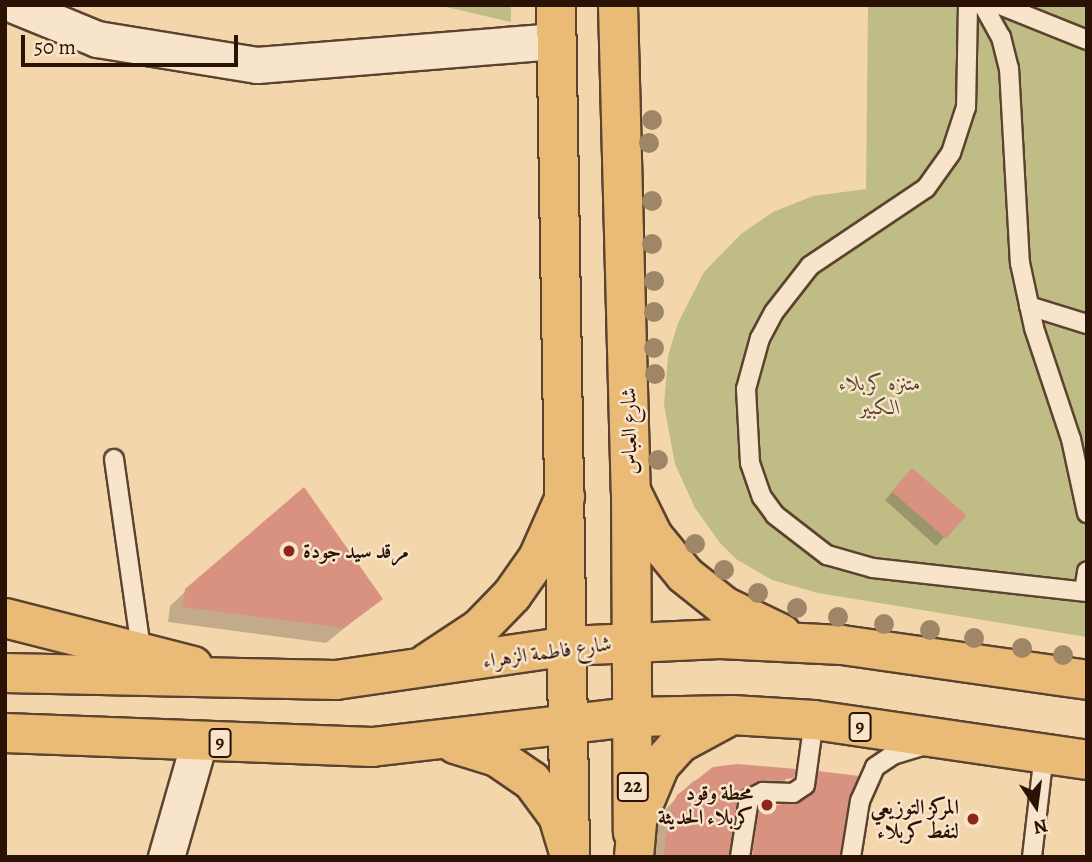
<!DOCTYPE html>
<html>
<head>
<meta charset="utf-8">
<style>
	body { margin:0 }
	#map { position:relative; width:1092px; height:862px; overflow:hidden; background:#f4d6ad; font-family:Alegreya,Amiri,serif }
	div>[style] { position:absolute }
	.green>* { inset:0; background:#c0bc86 }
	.shadow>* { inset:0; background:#0003 }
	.building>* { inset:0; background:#d99180; transform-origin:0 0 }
	.roads { filter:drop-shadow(2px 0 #5c432f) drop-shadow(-2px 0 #5c432f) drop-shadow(0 2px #5c432f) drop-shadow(0 -2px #5c432f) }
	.service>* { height:18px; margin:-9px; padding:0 9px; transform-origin:9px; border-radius:9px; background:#f8e4ca }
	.minor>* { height:35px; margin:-17.5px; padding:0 17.5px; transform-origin:17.5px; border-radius:17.5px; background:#f8e4ca }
	.primary>* { height:38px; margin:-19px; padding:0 19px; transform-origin:19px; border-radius:19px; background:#eabb76 }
	.trunk>* { height:38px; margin:-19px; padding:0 19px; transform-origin:19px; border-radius:19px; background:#eabb76 }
	.trees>* { width:20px; height:20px; margin:-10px; border-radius:50%; background:#9e8666 }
	.dots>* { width:19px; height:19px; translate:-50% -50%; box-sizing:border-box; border:4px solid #f8e4ca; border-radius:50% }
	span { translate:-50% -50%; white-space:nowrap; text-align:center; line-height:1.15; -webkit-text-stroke:5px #f8e4ca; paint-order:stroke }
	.shield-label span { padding:2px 5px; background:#f8e4ca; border:2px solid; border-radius:5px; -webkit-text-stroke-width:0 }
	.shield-label { font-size:19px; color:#2a1205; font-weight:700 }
	.park-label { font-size:21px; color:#57452c; font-style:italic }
	.street-label { font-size:21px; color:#2a1205 }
	.poi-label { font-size:21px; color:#2a1205; font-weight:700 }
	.left { translate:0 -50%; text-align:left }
	.right { translate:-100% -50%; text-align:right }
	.frame { position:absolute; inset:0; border:7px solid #2a1205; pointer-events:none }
	.north { position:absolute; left:1001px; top:771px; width:70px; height:70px; -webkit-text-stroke:5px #f8e4ca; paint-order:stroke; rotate:167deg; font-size:19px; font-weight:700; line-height:28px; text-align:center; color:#2a1205 }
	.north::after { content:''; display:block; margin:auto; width:24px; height:32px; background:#2a1205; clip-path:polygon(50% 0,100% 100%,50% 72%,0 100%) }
	.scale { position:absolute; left:21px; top:35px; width:217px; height:32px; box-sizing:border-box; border:4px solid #2a1205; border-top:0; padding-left:9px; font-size:21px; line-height:24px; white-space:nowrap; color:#2a1205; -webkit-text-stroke:5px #f8e4ca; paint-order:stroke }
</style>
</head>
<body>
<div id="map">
	<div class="green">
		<div style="clip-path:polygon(437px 5px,511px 5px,511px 22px)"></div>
		<div style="clip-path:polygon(868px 5px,1087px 5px,1087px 637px,818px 593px,772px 580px,736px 559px,720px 543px,695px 508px,675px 464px,664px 405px,668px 356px,678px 323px,704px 272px,741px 234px,773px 212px,813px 196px,866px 189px)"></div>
	</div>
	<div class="shadow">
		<div style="clip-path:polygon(904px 479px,964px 516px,936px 546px,885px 500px)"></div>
		<div style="clip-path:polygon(187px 590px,380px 599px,326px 643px,168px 622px,170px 606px)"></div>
		<div style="clip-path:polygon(725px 767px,793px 771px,772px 796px,737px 799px,727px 857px,650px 857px,653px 832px,662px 813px,692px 782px)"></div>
		<div style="clip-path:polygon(819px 773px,847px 798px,755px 820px,750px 857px,739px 857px,744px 824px,760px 808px,801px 804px,803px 789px)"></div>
	</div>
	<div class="building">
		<div style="left:912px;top:468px;width:72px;height:31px;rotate:41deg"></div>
		<div style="clip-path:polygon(304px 487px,383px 599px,344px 628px,183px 607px,185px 589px)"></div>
		<div style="clip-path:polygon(737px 764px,796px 769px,794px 778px,759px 782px,740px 792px,729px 857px,664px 857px,668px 815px,677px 795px,713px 767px)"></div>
		<div style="clip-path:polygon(818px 771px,859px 776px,849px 799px,840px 857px,752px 857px,759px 807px,799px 802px,815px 791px)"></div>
	</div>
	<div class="roads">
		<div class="service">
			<div style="left:968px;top:5px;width:102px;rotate:91.1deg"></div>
			<div style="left:966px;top:107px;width:48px;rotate:108.1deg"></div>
			<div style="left:951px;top:153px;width:43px;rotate:125.5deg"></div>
			<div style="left:926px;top:188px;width:140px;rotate:146.1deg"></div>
			<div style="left:810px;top:266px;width:58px;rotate:128deg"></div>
			<div style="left:774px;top:312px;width:30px;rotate:118deg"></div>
			<div style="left:760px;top:338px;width:53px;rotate:105.4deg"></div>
			<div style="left:746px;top:389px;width:74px;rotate:86.9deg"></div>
			<div style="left:750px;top:463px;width:36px;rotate:71deg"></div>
			<div style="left:762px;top:497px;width:22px;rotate:54deg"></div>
			<div style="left:775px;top:515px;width:66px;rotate:37.6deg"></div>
			<div style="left:827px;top:555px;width:48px;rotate:15.8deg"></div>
			<div style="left:873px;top:568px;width:215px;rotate:6.4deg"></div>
			<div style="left:983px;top:5px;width:37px;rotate:61deg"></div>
			<div style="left:1001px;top:37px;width:32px;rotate:76deg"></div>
			<div style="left:1009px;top:68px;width:195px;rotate:86.8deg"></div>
			<div style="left:1020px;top:263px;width:66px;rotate:77.8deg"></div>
			<div style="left:1034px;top:328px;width:117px;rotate:71.6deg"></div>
			<div style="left:1071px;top:439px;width:76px;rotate:77.8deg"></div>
			<div style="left:1000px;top:5px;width:94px;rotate:21.9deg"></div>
			<div style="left:1029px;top:306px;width:61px;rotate:17.2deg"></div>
			<div style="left:114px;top:459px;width:192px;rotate:81.9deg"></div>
			<div style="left:1084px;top:591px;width:20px;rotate:-81deg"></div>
			<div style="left:740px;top:857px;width:59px;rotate:-81.2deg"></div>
			<div style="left:749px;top:799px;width:16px;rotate:-27deg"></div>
			<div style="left:763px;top:792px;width:30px;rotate:2deg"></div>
			<div style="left:793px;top:793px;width:14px;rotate:-34deg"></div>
			<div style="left:805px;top:785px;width:66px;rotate:-82.1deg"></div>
			<div style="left:851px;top:857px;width:57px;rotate:-80.9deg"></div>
			<div style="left:860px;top:801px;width:37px;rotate:-66deg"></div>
			<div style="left:875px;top:767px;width:22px;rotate:-34deg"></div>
			<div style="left:893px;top:755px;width:31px;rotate:-17deg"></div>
			<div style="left:1032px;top:857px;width:104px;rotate:-83.4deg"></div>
		</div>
		<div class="minor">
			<div style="left:14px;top:5px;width:90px;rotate:22.3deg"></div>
			<div style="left:97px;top:39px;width:162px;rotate:9.2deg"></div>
			<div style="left:257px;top:65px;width:301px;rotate:-4.6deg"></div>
			<div style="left:166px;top:857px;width:120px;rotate:-74deg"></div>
		</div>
		<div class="primary">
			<div style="left:556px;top:5px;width:846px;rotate:89.05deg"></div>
			<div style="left:618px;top:5px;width:486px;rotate:88.5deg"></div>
			<div style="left:631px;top:491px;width:341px;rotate:89.7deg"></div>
		</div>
		<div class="trunk">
			<div style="left:631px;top:491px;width:50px;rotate:63.9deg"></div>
			<div style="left:653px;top:536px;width:50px;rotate:50.6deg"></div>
			<div style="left:685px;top:575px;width:50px;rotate:38.5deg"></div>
			<div style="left:724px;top:606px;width:64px;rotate:25.8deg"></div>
			<div style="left:5px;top:618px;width:194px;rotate:14.3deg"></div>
			<div style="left:427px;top:663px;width:64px;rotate:-33.4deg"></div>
			<div style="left:480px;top:628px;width:46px;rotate:-45.9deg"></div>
			<div style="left:512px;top:595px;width:45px;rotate:-54.9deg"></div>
			<div style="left:538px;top:558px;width:67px;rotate:-66.1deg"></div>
			<div style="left:5px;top:673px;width:331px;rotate:1.2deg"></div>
			<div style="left:336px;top:680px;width:234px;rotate:-8.3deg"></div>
			<div style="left:568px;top:646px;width:152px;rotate:-2.6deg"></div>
			<div style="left:720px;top:639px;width:122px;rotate:2.8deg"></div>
			<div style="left:842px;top:645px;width:247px;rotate:8.1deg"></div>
			<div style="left:5px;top:733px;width:367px;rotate:2.2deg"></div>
			<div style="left:372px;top:747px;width:262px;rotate:-6.6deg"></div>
			<div style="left:632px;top:717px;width:100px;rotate:-1.1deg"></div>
			<div style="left:732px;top:715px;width:82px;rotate:3.5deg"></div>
			<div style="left:814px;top:720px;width:276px;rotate:8.3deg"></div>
			<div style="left:455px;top:744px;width:44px;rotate:17.2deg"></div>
			<div style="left:497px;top:757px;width:42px;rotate:34.4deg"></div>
			<div style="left:532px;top:781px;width:44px;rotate:53.4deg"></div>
			<div style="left:558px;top:816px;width:42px;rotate:73.3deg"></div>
			<div style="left:634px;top:857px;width:37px;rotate:-85deg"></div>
			<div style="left:637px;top:820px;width:60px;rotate:-67.3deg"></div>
			<div style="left:660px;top:765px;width:30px;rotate:-48deg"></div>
			<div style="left:680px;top:743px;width:52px;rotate:-28.5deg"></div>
		</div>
	</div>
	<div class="trees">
		<div style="left:652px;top:120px"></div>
		<div style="left:649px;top:143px"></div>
		<div style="left:652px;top:201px"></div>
		<div style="left:652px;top:244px"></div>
		<div style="left:654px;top:281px"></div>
		<div style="left:654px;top:312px"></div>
		<div style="left:654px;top:348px"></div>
		<div style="left:655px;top:374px"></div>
		<div style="left:658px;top:460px"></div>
		<div style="left:695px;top:544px"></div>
		<div style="left:724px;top:570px"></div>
		<div style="left:758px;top:593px"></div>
		<div style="left:797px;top:608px"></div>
		<div style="left:838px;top:617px"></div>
		<div style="left:884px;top:624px"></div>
		<div style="left:930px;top:630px"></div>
		<div style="left:974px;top:638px"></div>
		<div style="left:1022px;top:648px"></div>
		<div style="left:1063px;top:655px"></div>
	</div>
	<div class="dots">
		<div style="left:289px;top:551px;background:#8f2418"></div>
		<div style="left:767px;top:805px;background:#8f2418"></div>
		<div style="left:973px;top:819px;background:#8f2418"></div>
	</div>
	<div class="shield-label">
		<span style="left:860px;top:727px">9</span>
		<span style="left:220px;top:743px">9</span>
		<span style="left:633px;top:787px">22</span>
	</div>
	<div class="park-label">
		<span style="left:880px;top:395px">متنزه كربلاء<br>الكبير</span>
	</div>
	<div class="street-label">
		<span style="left:629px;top:431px;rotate:-91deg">شارع العباس</span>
		<span style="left:547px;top:652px;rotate:-8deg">شارع فاطمة الزهراء</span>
	</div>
	<div class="poi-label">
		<span class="left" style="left:303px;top:551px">مرقد سيد جودة</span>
		<span class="right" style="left:753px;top:805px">محطة وقود<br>كربلاء الحديثة</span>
		<span class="right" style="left:959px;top:819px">المركز التوزيعي<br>لنفط كربلاء</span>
	</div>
	<div class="frame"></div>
	<div class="north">N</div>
	<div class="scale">50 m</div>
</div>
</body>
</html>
